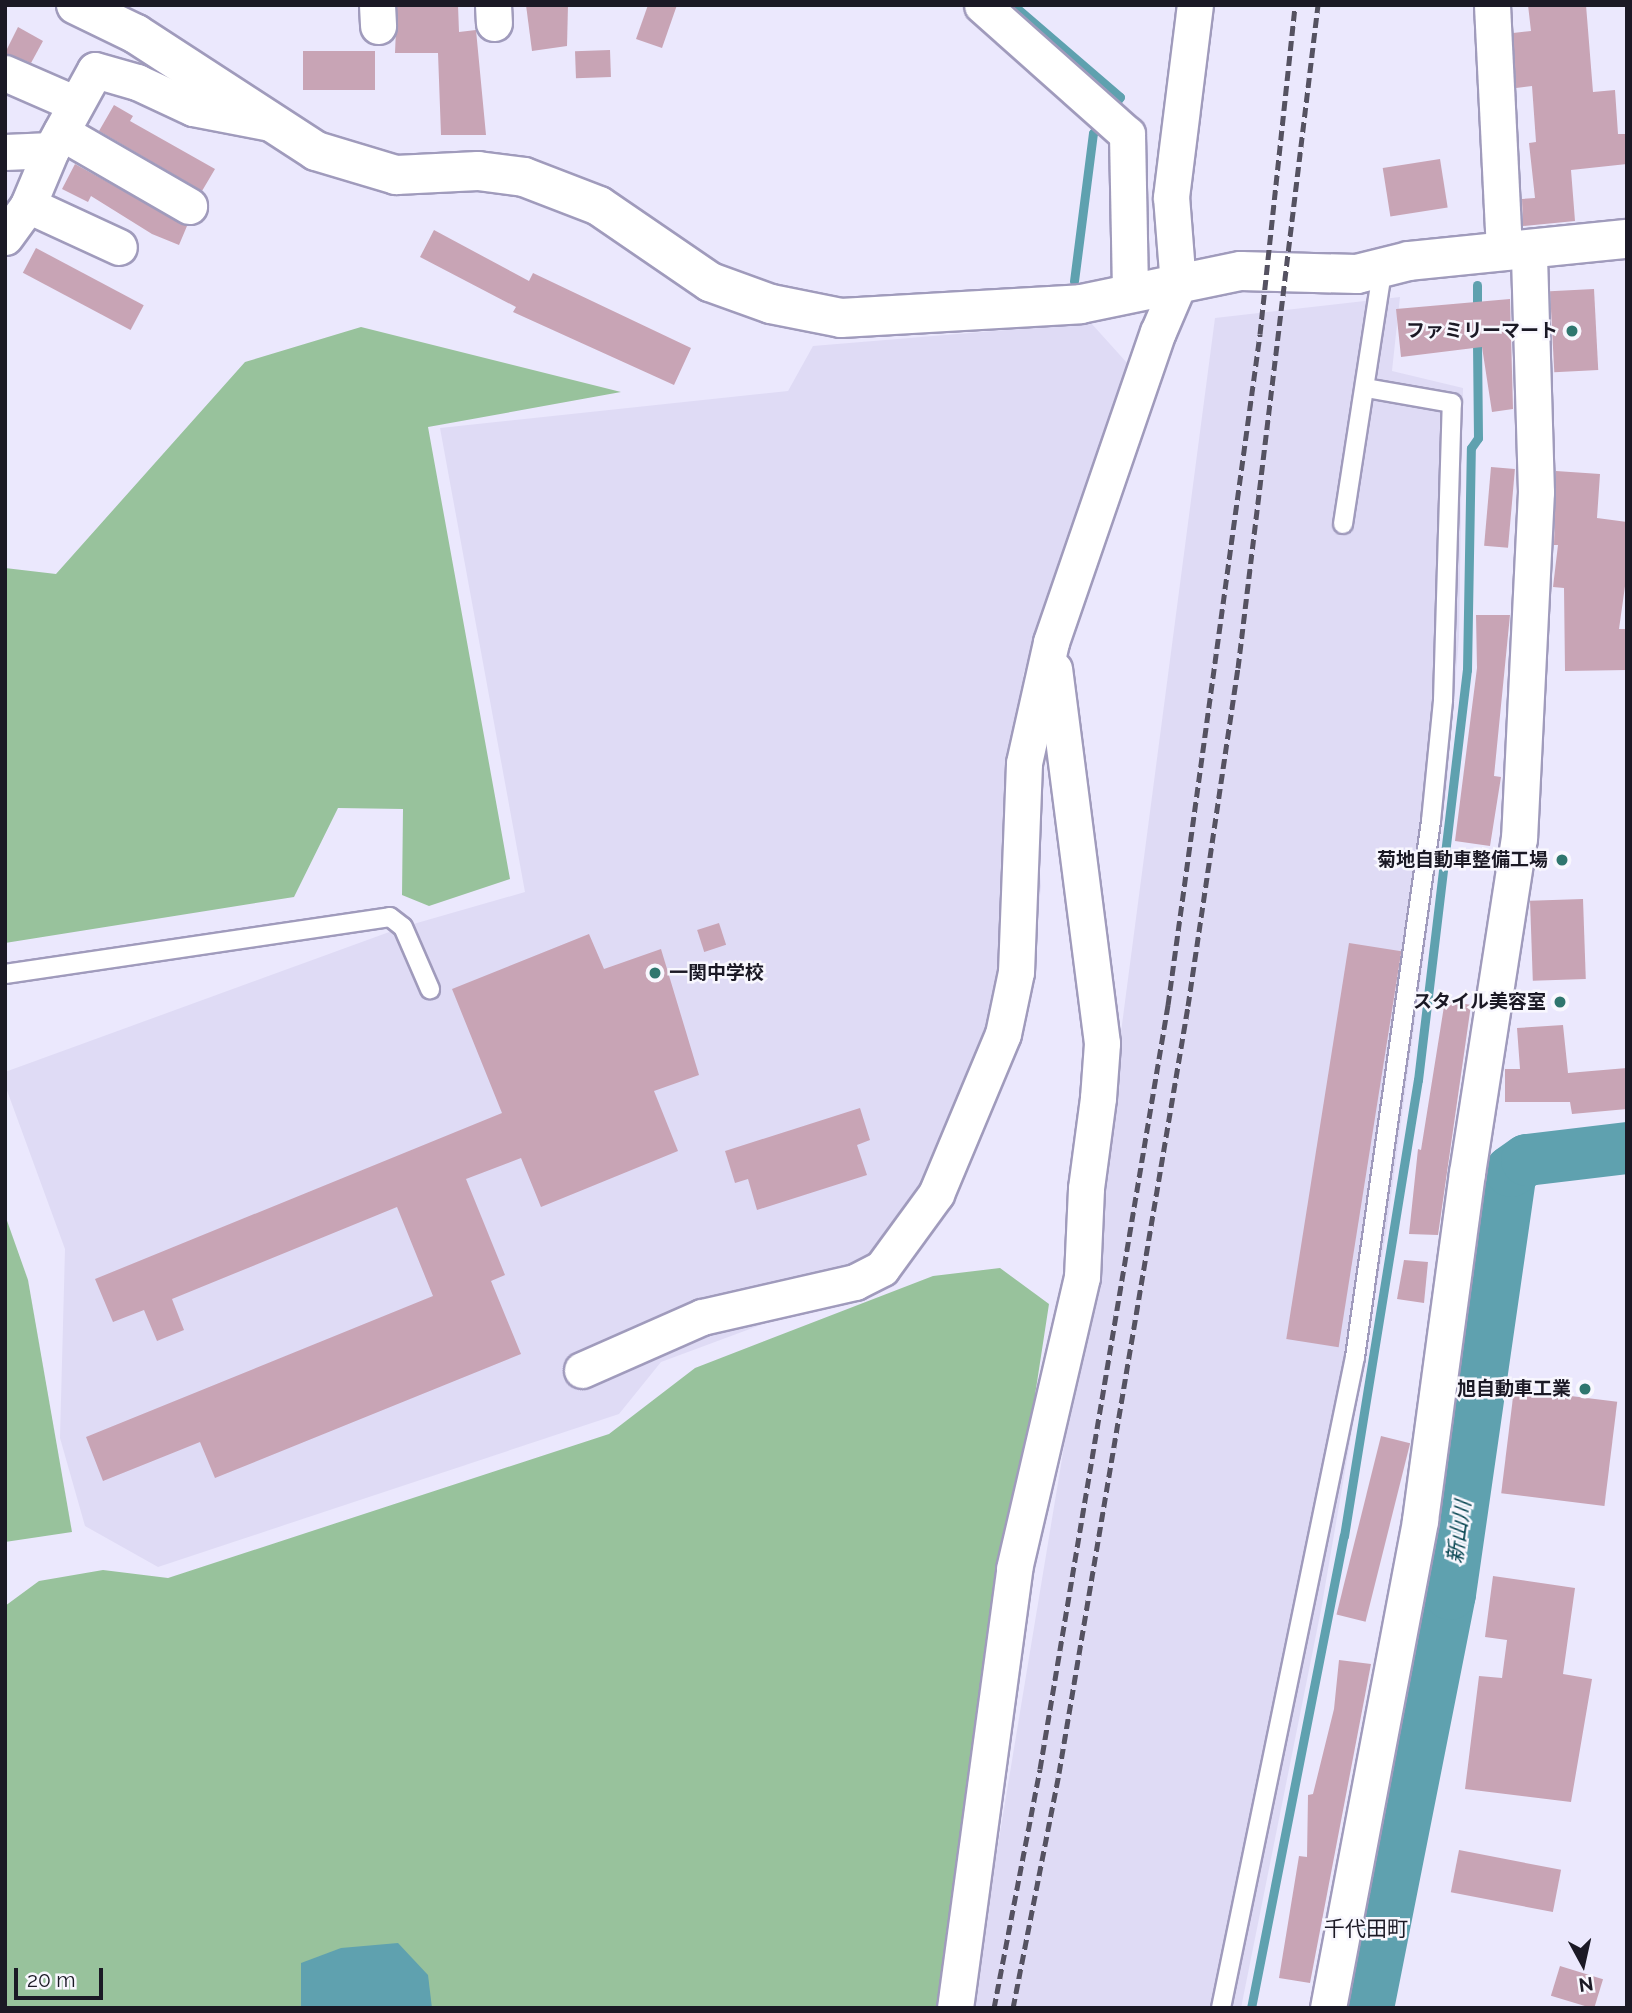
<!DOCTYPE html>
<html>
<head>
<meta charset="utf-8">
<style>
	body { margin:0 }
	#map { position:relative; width:1632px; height:2013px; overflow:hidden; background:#ebe8fd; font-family:Raleway,"Noto Sans JP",sans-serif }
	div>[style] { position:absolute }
	.built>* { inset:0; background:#dfdbf5 }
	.forest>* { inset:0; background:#98c29c }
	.water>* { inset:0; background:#5fa1af }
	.stream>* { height:9px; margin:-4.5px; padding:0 4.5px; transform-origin:4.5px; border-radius:4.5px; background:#5fa1af }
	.river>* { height:52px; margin:-26px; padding:0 26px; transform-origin:26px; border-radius:26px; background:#5fa1af }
	.building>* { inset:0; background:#c8a4b5; transform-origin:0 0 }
	.roads { filter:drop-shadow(2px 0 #a09bbc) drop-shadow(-2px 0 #a09bbc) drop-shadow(0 2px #a09bbc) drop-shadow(0 -2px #a09bbc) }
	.service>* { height:18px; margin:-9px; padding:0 9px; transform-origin:9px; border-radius:9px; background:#fff }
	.minor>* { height:35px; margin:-17.5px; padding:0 17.5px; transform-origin:17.5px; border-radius:17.5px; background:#fff }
	.tertiary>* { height:38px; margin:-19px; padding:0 19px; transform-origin:19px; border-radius:19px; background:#fff }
	.rail>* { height:5px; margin-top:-2.5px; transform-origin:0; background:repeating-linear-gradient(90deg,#555261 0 10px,transparent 0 15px) }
	.dots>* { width:19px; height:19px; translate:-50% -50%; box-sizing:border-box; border:4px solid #f8f7fe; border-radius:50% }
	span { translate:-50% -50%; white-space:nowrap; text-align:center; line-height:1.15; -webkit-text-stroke:5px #f8f7fe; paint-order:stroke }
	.poi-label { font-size:19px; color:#1b1925; font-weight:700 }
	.right { translate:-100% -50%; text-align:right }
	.left { translate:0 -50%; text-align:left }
	.water-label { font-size:21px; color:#064550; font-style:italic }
	.neighbourhood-label { font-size:21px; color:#1b1925 }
	.frame { position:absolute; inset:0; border:7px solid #1b1925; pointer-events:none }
	.north { position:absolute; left:1548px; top:1929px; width:70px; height:70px; -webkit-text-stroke:5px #f8f7fe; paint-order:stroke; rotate:172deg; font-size:19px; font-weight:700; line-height:28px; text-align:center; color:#1b1925 }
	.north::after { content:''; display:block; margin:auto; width:24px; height:32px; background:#1b1925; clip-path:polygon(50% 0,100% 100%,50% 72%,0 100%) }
	.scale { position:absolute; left:14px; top:1968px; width:89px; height:32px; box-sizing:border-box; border:4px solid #1b1925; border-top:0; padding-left:9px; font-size:21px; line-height:24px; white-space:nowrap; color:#1b1925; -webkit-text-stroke:5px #f8f7fe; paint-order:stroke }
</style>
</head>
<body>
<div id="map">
	<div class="built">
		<div style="clip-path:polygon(1400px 297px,1392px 371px,1463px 388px,1459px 637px,1446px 792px,1386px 1233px,1321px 1610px,1241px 2008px,971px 2008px,1076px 1374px,1215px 318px)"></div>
		<div style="clip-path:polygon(1091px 323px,1128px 364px,1023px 675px,1041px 886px,1027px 1018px,911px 1263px,855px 1290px,661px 1362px,619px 1414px,158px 1567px,85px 1526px,60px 1438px,65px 1249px,5px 1085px,5px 1072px,403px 927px,525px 892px,440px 428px,788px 391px,813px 346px)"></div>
	</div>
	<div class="forest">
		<div style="clip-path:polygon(361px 327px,621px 392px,428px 427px,510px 879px,429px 906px,402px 895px,403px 809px,338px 808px,294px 897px,5px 943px,5px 568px,56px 574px,245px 362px)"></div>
		<div style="clip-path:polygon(5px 1215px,28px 1280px,72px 1532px,5px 1542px)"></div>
		<div style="clip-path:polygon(1000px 1268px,1049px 1304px,941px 2008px,5px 2008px,5px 1606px,39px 1581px,103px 1570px,168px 1578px,609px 1434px,695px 1368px,933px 1276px)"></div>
	</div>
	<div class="water">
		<div style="clip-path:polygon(398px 1943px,428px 1975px,432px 2008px,301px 2008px,301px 1963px,341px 1948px)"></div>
	</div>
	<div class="stream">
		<div style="left:1013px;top:5px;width:141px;rotate:40.7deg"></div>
		<div style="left:1120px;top:97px;width:15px;rotate:127deg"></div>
		<div style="left:1074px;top:281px;width:149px;rotate:-82.7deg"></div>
		<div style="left:1093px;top:133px;width:16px;rotate:-52deg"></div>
		<div style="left:1477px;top:285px;width:26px;rotate:90deg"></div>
		<div style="left:1251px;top:2008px;width:481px;rotate:-78.9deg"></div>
		<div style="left:1344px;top:1536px;width:462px;rotate:-80.8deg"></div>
		<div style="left:1418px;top:1080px;width:413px;rotate:-83.2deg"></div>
		<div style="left:1467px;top:670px;width:222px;rotate:-89deg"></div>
		<div style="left:1471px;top:448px;width:12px;rotate:-55deg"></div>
		<div style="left:1478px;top:438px;width:102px;rotate:-90.6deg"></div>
	</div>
	<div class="river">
		<div style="left:1368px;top:2008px;width:422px;rotate:-78.8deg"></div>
		<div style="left:1450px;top:1594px;width:427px;rotate:-81.8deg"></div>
		<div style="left:1511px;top:1171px;width:19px;rotate:-35deg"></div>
		<div style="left:1527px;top:1160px;width:101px;rotate:-6.8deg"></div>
	</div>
	<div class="building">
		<div style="clip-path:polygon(397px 5px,458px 5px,459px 32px,476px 30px,486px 135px,441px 135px,438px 53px,395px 53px)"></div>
		<div style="clip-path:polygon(526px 5px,568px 5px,567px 46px,532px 51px)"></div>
		<div style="clip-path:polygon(648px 5px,677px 5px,662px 48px,636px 39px)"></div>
		<div style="clip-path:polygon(1528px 5px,1586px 5px,1593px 92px,1615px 90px,1618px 134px,1627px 134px,1627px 164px,1571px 170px,1575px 221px,1523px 226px,1522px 199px,1535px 198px,1529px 143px,1536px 142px,1532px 86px,1516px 88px,1513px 33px,1531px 31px)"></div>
		<div style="clip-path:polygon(18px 27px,43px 41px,31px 63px,5px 53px)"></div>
		<div style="left:610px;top:50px;width:27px;height:35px;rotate:88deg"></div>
		<div style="left:375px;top:51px;width:39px;height:72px;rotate:90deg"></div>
		<div style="clip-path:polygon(114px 105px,133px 116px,130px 121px,215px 169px,202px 191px,99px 131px)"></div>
		<div style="left:1440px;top:159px;width:49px;height:58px;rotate:81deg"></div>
		<div style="clip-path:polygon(75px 164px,187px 226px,179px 245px,152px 234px,91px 196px,88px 202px,62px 189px)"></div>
		<div style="clip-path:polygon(434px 230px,529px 281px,533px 273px,691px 348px,674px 385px,513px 312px,516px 307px,420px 257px)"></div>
		<div style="left:36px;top:248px;width:122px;height:28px;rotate:28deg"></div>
		<div style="left:1594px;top:289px;width:81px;height:44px;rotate:87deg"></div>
		<div style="clip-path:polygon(1510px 299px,1513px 409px,1492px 412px,1482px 347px,1401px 357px,1396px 309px)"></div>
		<div style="left:1491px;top:467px;width:24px;height:79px;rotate:5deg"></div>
		<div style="clip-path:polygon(1556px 471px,1600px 474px,1597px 518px,1627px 522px,1627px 572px,1619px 629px,1627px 629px,1627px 670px,1565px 671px,1564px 588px,1553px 587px,1558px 545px,1554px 545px)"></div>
		<div style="clip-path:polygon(1476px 615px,1510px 615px,1494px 776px,1501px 777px,1490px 846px,1455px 841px,1477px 668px)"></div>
		<div style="left:1583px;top:899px;width:80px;height:53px;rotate:88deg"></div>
		<div style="left:719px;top:923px;width:23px;height:23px;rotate:72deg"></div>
		<div style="clip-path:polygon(589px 934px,604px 969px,661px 949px,699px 1075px,654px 1091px,678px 1151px,541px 1207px,521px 1158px,466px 1179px,505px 1275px,491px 1281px,521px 1354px,215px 1478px,200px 1442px,103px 1481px,86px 1437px,433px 1296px,397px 1207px,172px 1299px,184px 1330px,157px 1341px,144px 1310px,113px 1322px,95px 1279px,502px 1113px,452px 989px)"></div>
		<div style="left:1349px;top:943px;width:53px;height:401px;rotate:9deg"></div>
		<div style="clip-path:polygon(1445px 1000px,1471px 1005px,1438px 1235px,1409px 1234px,1418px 1149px,1421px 1150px)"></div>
		<div style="clip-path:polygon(1563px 1025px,1568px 1073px,1627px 1068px,1627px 1109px,1572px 1114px,1570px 1102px,1505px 1102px,1505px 1069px,1520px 1069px,1517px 1028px)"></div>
		<div style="clip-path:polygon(860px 1108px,870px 1140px,857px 1145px,867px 1175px,757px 1210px,748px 1179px,735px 1183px,725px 1151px)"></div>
		<div style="clip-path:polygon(1404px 1260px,1428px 1262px,1424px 1303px,1397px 1299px)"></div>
		<div style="left:1514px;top:1389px;width:104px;height:105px;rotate:7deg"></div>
		<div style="left:1381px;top:1436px;width:30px;height:184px;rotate:14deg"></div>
		<div style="clip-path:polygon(1493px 1576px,1575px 1588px,1563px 1674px,1592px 1679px,1571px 1802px,1465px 1789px,1479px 1676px,1502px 1678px,1507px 1640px,1485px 1637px)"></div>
		<div style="clip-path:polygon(1339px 1660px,1371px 1664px,1310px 1983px,1279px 1978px,1299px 1856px,1307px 1857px,1308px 1795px,1313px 1794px,1334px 1709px)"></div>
		<div style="left:1459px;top:1850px;width:104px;height:43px;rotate:11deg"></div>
		<div style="left:1560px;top:1966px;width:45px;height:31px;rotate:17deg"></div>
	</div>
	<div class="roads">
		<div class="service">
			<div style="left:1343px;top:524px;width:260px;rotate:-81.2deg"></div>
			<div style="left:5px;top:974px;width:389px;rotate:-8.4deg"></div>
			<div style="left:390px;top:917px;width:16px;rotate:38deg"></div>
			<div style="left:403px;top:927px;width:68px;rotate:66.5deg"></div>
			<div style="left:1221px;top:2008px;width:665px;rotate:-78.37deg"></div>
			<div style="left:1355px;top:1357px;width:541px;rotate:-81.93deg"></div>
			<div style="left:1431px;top:821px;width:122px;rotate:-84.3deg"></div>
			<div style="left:1443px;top:700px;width:297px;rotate:-88.3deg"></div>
			<div style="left:1452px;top:403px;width:87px;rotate:-170.1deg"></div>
		</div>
		<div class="minor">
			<div style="left:377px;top:5px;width:21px;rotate:87deg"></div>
			<div style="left:493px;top:5px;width:18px;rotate:87deg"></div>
			<div style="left:982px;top:5px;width:194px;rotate:41.7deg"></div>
			<div style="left:1127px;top:134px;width:160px;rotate:88.9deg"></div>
			<div style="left:1492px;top:5px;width:247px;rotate:87.2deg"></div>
			<div style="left:5px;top:73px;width:77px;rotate:23.6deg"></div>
			<div style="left:61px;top:132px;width:148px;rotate:30deg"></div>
			<div style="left:5px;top:152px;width:46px;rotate:-2.5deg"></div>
			<div style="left:28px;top:205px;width:100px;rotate:24.8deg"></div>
			<div style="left:5px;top:237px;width:39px;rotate:-54deg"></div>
			<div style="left:28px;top:205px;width:60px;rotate:-67.3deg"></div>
			<div style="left:51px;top:150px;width:91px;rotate:-61.2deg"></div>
			<div style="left:95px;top:70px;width:44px;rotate:15.9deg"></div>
			<div style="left:137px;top:82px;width:62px;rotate:24.9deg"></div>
			<div style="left:193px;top:108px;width:78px;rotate:11deg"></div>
			<div style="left:582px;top:1370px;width:131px;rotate:-23.8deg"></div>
			<div style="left:702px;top:1317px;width:157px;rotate:-12.9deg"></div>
			<div style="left:855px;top:1282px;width:30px;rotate:-27deg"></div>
			<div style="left:882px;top:1268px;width:92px;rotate:-53.9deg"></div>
			<div style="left:936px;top:1194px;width:173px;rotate:-67.3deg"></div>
			<div style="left:1003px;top:1034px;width:63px;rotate:-78.2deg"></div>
			<div style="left:1016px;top:972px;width:209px;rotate:-87.8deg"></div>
			<div style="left:1024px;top:763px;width:124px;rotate:-77.4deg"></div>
			<div style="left:1051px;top:642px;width:328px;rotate:-71deg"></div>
			<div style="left:1158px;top:332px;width:51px;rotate:-66.9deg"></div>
			<div style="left:1178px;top:285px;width:88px;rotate:-94.5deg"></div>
			<div style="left:1171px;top:197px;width:193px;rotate:-82.9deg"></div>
			<div style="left:955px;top:2008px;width:443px;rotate:-82.3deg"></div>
			<div style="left:1014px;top:1569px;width:300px;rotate:-76.9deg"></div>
			<div style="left:1082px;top:1277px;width:89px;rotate:-87.4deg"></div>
			<div style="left:1086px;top:1188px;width:91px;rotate:-82.4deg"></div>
			<div style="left:1098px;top:1098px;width:55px;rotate:-85.8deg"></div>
			<div style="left:1102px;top:1043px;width:377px;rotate:-97.3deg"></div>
			<div style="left:1328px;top:2008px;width:497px;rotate:-79.3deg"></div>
			<div style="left:1420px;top:1520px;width:350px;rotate:-82.3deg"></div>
			<div style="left:1467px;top:1173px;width:338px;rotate:-81.2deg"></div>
			<div style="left:1519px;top:839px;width:347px;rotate:-87.2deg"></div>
			<div style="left:1536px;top:492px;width:243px;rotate:-91.7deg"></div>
		</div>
		<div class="tertiary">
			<div style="left:76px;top:5px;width:67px;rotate:25.8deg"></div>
			<div style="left:136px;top:34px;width:215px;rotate:33deg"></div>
			<div style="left:316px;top:151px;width:84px;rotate:16.7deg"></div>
			<div style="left:396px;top:175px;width:82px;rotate:-2.8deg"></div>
			<div style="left:478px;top:171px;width:46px;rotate:7.4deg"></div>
			<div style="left:524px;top:177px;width:80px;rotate:21.1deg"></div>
			<div style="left:599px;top:206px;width:135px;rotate:34.4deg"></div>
			<div style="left:710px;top:282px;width:65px;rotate:19.8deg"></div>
			<div style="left:771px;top:304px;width:71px;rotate:11.3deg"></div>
			<div style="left:841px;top:318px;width:240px;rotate:-3.3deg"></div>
			<div style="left:1081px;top:304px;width:163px;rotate:-11.7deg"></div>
			<div style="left:1241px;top:271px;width:116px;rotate:1.5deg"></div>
			<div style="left:1357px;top:274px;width:54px;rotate:-14deg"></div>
			<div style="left:1409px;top:261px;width:219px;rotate:-5.8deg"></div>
		</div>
	</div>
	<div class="rail">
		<div style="left:994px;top:2008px;width:243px;rotate:-79.1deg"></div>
		<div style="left:1040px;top:1769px;width:775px;rotate:-80.49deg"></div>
		<div style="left:1168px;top:1005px;width:677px;rotate:-82.19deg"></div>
		<div style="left:1260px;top:334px;width:331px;rotate:-83.9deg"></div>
		<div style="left:1013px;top:2008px;width:239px;rotate:-78.9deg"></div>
		<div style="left:1059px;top:1773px;width:778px;rotate:-80.45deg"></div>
		<div style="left:1188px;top:1006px;width:342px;rotate:-81.6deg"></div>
		<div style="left:1238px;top:668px;width:668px;rotate:-83.12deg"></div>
	</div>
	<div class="dots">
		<div style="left:1572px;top:331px;background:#2f766e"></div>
		<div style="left:1562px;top:860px;background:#2f766e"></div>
		<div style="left:655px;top:973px;background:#2f766e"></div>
		<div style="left:1560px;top:1002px;background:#2f766e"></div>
		<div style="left:1585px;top:1389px;background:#2f766e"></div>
	</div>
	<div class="poi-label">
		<span class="right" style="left:1558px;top:331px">ファミリーマート</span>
		<span class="right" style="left:1548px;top:860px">菊地自動車整備工場</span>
		<span class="left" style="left:669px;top:973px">一関中学校</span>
		<span class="right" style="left:1546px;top:1002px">スタイル美容室</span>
		<span class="right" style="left:1571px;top:1389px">旭自動車工業</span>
	</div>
	<div class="water-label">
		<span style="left:1459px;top:1532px;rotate:-82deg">新山川</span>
	</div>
	<div class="neighbourhood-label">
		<span style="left:1366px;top:1929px">千代田町</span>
	</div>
	<div class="frame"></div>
	<div class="north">N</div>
	<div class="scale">20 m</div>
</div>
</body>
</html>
